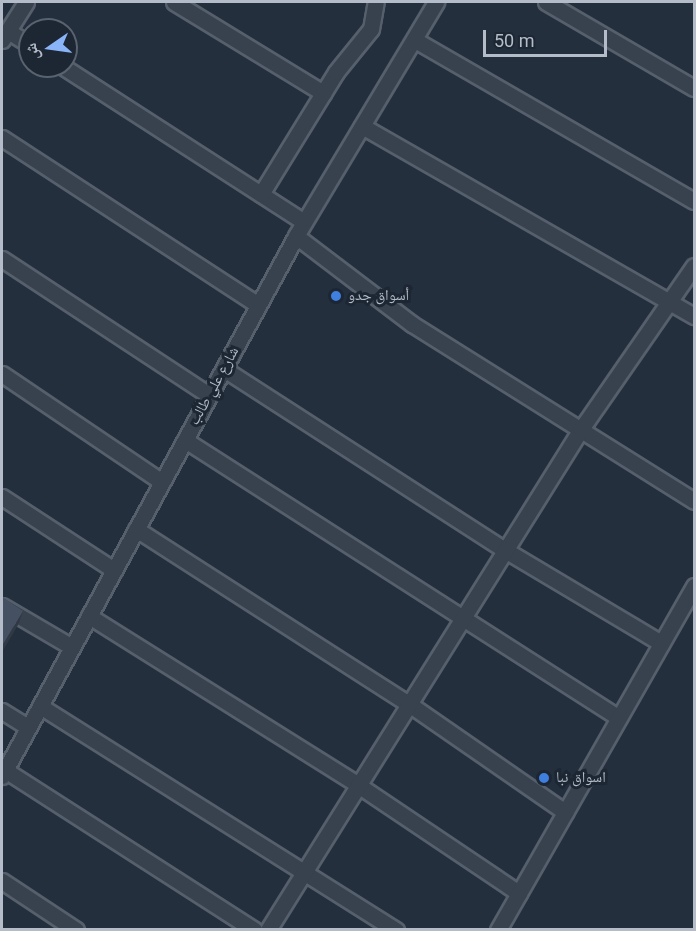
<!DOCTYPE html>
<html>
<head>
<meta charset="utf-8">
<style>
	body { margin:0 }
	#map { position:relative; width:696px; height:931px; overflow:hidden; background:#242f3e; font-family:Roboto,"Noto Naskh Arabic",sans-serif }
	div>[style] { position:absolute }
	.roads { filter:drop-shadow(2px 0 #565f6c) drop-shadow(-2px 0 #565f6c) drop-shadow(0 2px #565f6c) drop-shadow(0 -2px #565f6c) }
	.street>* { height:15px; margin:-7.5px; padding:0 7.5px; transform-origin:7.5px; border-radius:7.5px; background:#38414e }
	.shaded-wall>* { inset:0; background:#303945 }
	.building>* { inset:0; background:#455162 }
	.dots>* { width:16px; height:16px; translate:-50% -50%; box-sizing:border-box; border:3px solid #1d2633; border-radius:50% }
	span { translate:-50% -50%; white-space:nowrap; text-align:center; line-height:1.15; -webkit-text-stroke:6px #1d2633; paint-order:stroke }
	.poi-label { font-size:15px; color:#b4bcc9 }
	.left { translate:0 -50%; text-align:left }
	.street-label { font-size:15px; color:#b4bcc9 }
	.frame { position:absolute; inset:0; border:3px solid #b4bcc9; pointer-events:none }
	.north { position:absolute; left:18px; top:18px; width:60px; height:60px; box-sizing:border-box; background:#1d2633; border:2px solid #59626f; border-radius:50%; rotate:257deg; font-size:16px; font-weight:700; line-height:24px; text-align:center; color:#b4bcc9 }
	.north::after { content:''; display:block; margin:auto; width:21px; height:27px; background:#8ab4f8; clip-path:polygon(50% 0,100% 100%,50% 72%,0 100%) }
	.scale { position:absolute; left:483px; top:30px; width:124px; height:27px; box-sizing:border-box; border:3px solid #b4bcc9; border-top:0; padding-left:8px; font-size:18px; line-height:21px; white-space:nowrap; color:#b4bcc9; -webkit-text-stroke:4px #1d2633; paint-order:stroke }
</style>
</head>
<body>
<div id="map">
	<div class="roads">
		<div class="street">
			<div style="left:174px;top:2px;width:175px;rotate:31.4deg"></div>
			<div style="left:546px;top:2px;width:171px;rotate:30.2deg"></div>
			<div style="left:8px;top:31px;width:26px;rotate:32deg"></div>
			<div style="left:2px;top:40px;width:45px;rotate:-57.7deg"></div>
			<div style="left:415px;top:40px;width:322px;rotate:30deg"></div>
			<div style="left:62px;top:66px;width:288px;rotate:32.8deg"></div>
			<div style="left:362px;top:126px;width:383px;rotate:29.8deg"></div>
			<div style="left:2px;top:138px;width:306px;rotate:33.1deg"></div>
			<div style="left:261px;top:194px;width:143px;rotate:-58.4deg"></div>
			<div style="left:336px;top:72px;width:55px;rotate:-50.9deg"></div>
			<div style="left:371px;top:29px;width:27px;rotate:-80deg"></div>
			<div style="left:296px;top:236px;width:146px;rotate:37.2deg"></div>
			<div style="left:412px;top:324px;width:333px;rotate:32.1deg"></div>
			<div style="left:2px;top:259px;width:248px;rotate:33.3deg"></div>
			<div style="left:224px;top:369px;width:334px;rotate:32.8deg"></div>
			<div style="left:505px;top:550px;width:182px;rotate:30.8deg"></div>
			<div style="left:2px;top:374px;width:193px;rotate:34deg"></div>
			<div style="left:185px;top:440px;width:515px;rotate:32.64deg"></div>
			<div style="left:2px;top:497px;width:134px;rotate:33.1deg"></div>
			<div style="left:136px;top:529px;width:324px;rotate:32.7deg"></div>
			<div style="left:409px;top:704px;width:190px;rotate:34.7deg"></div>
			<div style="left:2px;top:606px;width:81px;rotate:30.4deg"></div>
			<div style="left:89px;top:616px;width:318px;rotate:32.1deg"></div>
			<div style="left:358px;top:785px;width:194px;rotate:33.9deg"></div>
			<div style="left:40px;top:706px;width:421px;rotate:32.2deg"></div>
			<div style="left:2px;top:711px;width:31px;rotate:32deg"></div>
			<div style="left:5px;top:770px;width:296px;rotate:32.7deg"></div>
			<div style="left:2px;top:776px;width:615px;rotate:-61.43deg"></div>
			<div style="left:296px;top:236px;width:273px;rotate:-59.1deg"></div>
			<div style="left:2px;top:881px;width:89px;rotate:33.5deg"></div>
			<div style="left:268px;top:930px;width:591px;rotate:-58deg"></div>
			<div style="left:581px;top:429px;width:198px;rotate:-55.3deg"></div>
			<div style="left:498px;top:930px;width:396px;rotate:-60.3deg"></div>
		</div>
	</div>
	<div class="shaded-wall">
		<div style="clip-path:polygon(23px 611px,18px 625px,2px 652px,2px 646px)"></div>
	</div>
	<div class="building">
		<div style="clip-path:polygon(2px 597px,23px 611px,2px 646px)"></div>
	</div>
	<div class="dots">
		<div style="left:336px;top:296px;background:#3f7fe0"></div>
		<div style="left:544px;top:778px;background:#3f7fe0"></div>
	</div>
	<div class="poi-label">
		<span class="left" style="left:348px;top:296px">أسواق جدو</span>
		<span class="left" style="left:556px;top:778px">اسواق نبا</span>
	</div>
	<div class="street-label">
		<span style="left:214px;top:386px;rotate:-61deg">شارع علي طالب</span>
	</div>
	<div class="frame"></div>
	<div class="north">ش</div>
	<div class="scale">50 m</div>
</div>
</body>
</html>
